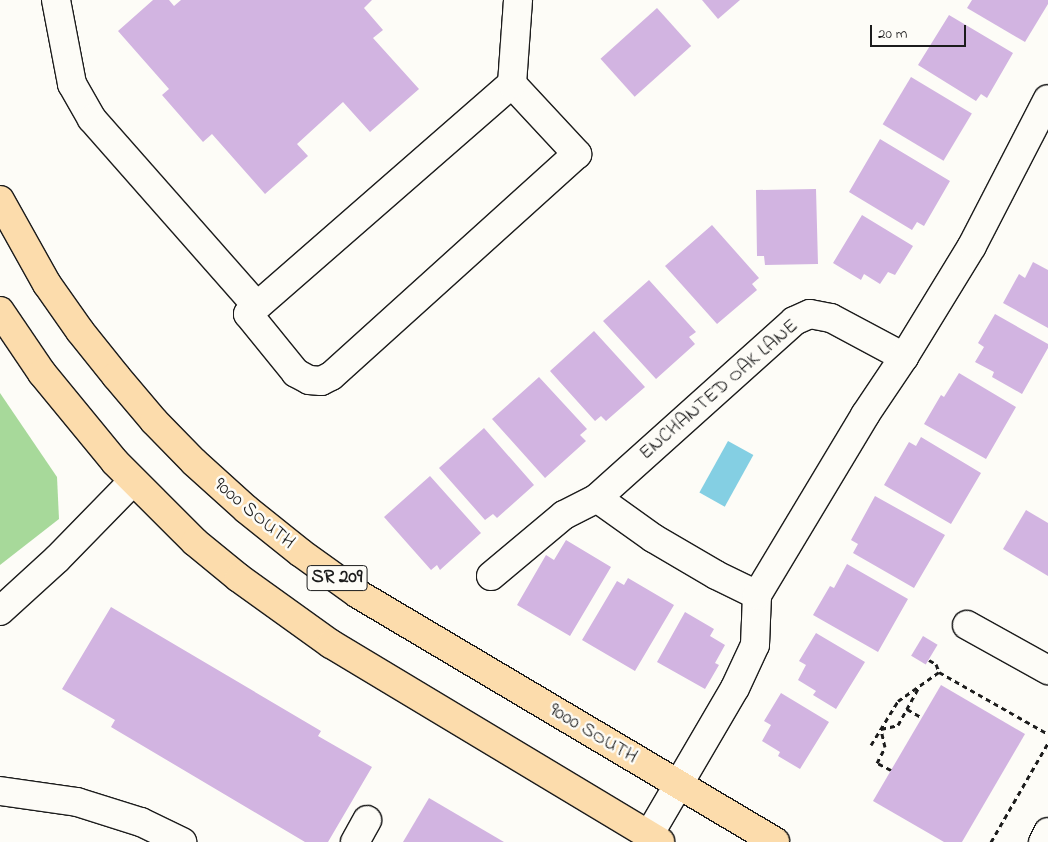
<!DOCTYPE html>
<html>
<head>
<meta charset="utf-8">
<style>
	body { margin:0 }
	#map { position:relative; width:1048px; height:842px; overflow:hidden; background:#fdfcf7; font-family:"Indie Flower",sans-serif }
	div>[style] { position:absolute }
	.green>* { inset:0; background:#a7d99a }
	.water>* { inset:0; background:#84cfe3; transform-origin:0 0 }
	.building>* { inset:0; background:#d2b4e1; transform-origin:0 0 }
	.path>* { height:3px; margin-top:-1.5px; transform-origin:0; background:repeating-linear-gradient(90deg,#1c1c1c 0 5px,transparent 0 9px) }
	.roads { filter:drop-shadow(1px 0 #1c1c1c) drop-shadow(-1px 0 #1c1c1c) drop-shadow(0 1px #1c1c1c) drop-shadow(0 -1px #1c1c1c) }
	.minor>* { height:28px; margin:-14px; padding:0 14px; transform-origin:14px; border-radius:14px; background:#fdfcf7 }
	.major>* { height:28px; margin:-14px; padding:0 14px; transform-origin:14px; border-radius:14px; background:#fcdcac }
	span { translate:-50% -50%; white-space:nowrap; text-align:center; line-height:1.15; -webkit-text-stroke:5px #fdfcf7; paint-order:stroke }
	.shield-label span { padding:1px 4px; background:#fdfcf7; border:1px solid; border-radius:4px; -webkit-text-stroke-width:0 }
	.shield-label { font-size:19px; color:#1c1c1c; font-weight:700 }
	.street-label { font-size:20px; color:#1c1c1c }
	.scale { position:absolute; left:870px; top:25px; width:96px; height:22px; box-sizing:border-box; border:2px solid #1c1c1c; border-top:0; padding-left:6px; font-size:15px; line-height:18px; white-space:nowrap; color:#1c1c1c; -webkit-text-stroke:4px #fdfcf7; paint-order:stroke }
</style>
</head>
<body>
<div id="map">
	<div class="green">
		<div style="clip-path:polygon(0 393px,57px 477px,59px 519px,0 565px)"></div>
	</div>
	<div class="water">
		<div style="left:728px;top:441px;width:29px;height:59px;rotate:29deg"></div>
	</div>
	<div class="building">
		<div style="clip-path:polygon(153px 0,169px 0,174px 6px,181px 0,372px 0,364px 8px,383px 30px,373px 38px,419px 89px,370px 132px,343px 102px,297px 144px,308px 156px,265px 194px,212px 134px,203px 142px,162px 95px,169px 89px,118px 31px)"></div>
		<div style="clip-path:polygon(702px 0,740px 0,718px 19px)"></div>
		<div style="clip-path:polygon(972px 0,1048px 0,1048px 4px,1025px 42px,967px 8px)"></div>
		<div style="left:657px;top:8px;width:51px;height:76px;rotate:48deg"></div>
		<div style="clip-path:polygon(949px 15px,1013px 53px,987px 98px,981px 94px,976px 101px,918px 65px)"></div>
		<div style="left:911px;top:77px;width:71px;height:55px;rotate:31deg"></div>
		<div style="clip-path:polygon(880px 139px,950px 181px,924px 226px,917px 222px,912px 230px,849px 192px)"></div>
		<div style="clip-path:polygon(816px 189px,818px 264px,765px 265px,764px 256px,757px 256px,756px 190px)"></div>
		<div style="clip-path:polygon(862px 215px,913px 246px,895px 275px,888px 272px,880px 284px,864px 274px,861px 280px,833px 263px)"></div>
		<div style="clip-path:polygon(712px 225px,759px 278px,752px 284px,757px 290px,717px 324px,665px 266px)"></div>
		<div style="clip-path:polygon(1033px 262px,1048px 270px,1048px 328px,1003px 303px,1019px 274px,1025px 278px)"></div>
		<div style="clip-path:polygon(649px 280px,696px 332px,689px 337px,695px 344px,656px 379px,603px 321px)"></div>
		<div style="clip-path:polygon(995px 314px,1048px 344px,1048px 348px,1022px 394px,992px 377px,994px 372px,975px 362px,984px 347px,978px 343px)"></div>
		<div style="clip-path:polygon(594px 331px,645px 387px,606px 421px,601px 416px,595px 421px,550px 371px)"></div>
		<div style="clip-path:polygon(959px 373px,1016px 407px,986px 459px,924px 424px,941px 395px,944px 397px)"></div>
		<div style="clip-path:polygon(539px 377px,587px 429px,580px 435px,586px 441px,545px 478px,492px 419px)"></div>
		<div style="clip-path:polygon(484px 428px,534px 485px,497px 518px,493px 514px,485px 520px,439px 468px)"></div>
		<div style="clip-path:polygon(921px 437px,981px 473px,951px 524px,884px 485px,909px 442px,916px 446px)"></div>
		<div style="clip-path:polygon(430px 476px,481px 533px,440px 570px,437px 565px,431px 570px,384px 517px)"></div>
		<div style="clip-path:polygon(875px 496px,945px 535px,914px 588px,853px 553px,858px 544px,851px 540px)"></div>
		<div style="clip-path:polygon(1026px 510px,1048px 523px,1048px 576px,1003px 549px)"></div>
		<div style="clip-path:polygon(566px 540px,611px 567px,570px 636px,517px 605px,546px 555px,554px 560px)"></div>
		<div style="clip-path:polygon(847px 564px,908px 599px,878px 652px,813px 615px,830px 586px,834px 588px)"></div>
		<div style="clip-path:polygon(628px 578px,674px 605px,635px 671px,582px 640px,617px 581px,624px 585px)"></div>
		<div style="clip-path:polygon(111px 607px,321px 731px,318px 736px,372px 767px,328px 842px,305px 842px,111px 727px,115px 720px,62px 689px)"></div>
		<div style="clip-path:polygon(685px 612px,714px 629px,710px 636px,725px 645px,715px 663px,719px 665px,705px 689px,657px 662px)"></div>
		<div style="clip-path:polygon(816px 633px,865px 662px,836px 709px,813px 695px,816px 691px,798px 680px,806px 665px,799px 661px)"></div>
		<div style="left:923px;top:636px;width:17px;height:23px;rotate:31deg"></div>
		<div style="clip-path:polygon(941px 685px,1025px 734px,962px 842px,944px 842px,873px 801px)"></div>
		<div style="clip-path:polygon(781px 693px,829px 722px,800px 769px,778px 756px,780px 752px,762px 741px,771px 725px,764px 721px)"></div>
		<div style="clip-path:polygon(429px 798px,504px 842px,403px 842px)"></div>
	</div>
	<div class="path">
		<div style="left:929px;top:660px;width:8px;rotate:30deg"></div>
		<div style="left:936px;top:664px;width:9px;rotate:69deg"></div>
		<div style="left:907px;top:709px;width:16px;rotate:30deg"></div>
		<div style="left:871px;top:745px;width:52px;rotate:-58.5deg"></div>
		<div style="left:898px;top:701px;width:50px;rotate:-35.3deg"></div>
		<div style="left:939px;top:672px;width:125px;rotate:29.6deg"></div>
		<div style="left:891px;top:770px;width:16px;rotate:-153deg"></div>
		<div style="left:877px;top:763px;width:18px;rotate:-63deg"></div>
		<div style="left:885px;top:747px;width:18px;rotate:-103deg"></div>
		<div style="left:881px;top:729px;width:17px;rotate:-13deg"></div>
		<div style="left:898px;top:725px;width:43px;rotate:-61.1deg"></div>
		<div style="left:991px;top:842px;width:114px;rotate:-60.1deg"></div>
	</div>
	<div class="roads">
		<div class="minor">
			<div style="left:56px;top:0;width:86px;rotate:79.2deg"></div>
			<div style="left:72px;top:84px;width:40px;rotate:60.3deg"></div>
			<div style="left:92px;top:119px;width:249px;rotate:48.6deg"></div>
			<div style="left:512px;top:84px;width:96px;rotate:47.1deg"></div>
			<div style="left:577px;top:154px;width:331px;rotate:137.9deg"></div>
			<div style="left:331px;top:376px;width:11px;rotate:153deg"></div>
			<div style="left:321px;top:381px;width:12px;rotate:-175deg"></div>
			<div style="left:309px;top:380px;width:15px;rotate:-152deg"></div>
			<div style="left:296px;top:373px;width:76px;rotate:-129.1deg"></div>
			<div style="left:248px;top:314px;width:350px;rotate:-41.1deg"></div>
			<div style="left:512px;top:84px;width:84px;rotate:-85.9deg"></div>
			<div style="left:597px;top:498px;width:69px;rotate:35.5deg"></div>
			<div style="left:653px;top:538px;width:73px;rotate:30.4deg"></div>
			<div style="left:716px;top:575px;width:46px;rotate:26deg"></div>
			<div style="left:491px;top:576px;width:95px;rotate:-39.9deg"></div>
			<div style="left:564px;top:515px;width:37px;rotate:-27deg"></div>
			<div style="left:597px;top:498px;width:265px;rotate:-41.9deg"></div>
			<div style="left:794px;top:321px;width:17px;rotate:-24deg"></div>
			<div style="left:810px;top:314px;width:21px;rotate:11deg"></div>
			<div style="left:831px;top:318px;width:83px;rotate:28.1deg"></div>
			<div style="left:0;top:611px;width:77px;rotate:-42.4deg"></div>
			<div style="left:57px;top:559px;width:109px;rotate:-45.7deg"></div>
			<div style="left:967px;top:625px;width:93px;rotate:29.1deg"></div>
			<div style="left:0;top:791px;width:78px;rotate:8.1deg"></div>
			<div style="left:77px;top:802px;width:67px;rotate:17.4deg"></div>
			<div style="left:141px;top:822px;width:46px;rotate:26deg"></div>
			<div style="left:649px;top:835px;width:170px;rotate:-59.7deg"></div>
			<div style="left:735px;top:688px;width:47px;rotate:-65.1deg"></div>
			<div style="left:755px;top:645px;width:50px;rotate:-87.7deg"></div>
			<div style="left:757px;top:595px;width:210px;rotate:-59deg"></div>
			<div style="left:865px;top:415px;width:70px;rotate:-56.1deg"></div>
			<div style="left:904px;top:357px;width:130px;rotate:-58.5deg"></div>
			<div style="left:972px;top:246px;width:165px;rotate:-62.7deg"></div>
			<div style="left:355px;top:842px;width:25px;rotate:-61deg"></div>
			<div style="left:1043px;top:842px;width:11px;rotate:-63deg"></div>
		</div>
		<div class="major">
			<div style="left:0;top:200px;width:96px;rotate:60.8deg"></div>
			<div style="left:47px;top:284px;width:57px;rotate:54.9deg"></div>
			<div style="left:80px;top:331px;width:58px;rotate:51.3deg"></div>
			<div style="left:116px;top:376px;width:59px;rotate:49.8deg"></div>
			<div style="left:154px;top:421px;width:57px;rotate:45.7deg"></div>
			<div style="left:194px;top:462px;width:70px;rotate:42.1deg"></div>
			<div style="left:246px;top:509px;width:70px;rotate:38.7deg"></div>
			<div style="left:301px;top:553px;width:70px;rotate:35.7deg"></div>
			<div style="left:358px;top:594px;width:485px;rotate:30.7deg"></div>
			<div style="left:0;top:311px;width:75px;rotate:55.9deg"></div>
			<div style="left:42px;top:373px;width:115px;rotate:50.6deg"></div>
			<div style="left:115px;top:462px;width:113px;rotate:45deg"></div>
			<div style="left:195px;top:542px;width:57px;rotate:39.3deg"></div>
			<div style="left:239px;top:578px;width:113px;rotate:35.7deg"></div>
			<div style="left:331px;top:644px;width:384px;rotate:31deg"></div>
		</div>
	</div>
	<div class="shield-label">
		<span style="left:337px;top:578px">SR 209</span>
	</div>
	<div class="street-label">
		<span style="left:719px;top:390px;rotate:-41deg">ENCHANTED OAK LANE</span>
		<span style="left:254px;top:514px;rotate:40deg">9000 SOUTH</span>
		<span style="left:593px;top:734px;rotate:31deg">9000 SOUTH</span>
	</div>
	<div class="scale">20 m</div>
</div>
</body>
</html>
